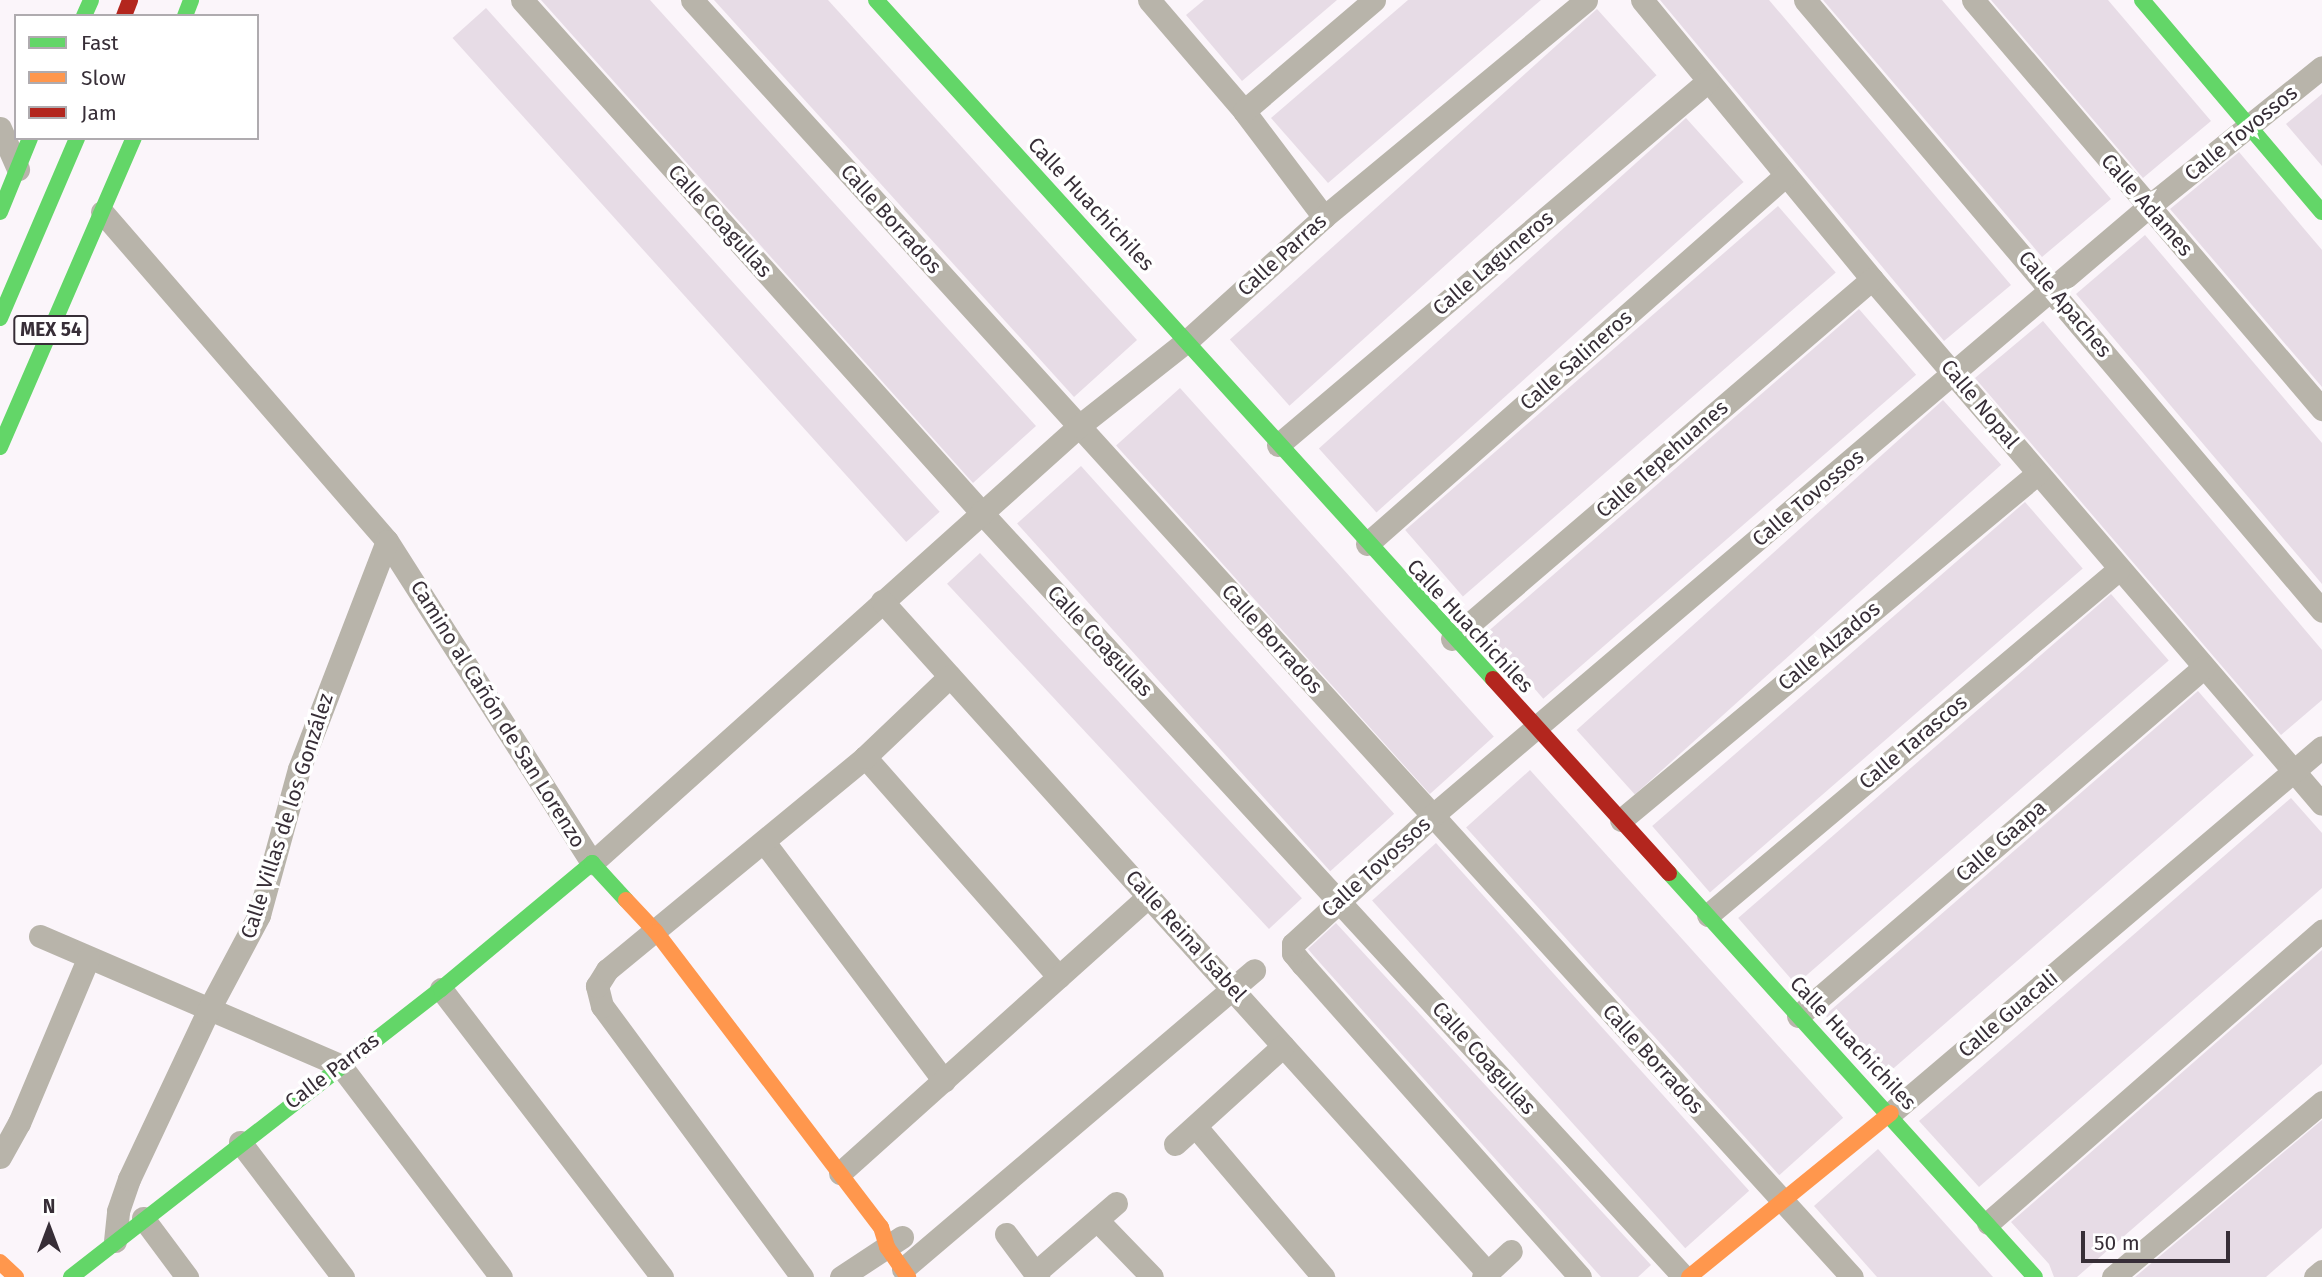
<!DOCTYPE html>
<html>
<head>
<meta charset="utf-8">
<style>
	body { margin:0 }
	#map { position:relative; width:2322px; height:1277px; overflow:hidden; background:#fbf5fa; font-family:"Fira Sans",sans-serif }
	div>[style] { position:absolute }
	.building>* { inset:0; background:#e7dce6; transform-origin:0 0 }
	.street>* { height:23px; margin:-11.5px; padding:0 11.5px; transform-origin:11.5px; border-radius:11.5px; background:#b8b4aa }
	.fast>* { height:16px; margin:-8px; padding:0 8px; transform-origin:8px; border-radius:8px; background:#63d668 }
	.slow>* { height:16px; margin:-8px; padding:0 8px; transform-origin:8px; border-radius:8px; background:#ff974d }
	.jam>* { height:16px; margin:-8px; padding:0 8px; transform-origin:8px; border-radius:8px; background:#b3261e }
	span { translate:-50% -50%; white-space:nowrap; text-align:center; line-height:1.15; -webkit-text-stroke:7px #fff; paint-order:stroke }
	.shield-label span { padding:2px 5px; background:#fff; border:2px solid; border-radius:5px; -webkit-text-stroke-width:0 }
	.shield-label { font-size:19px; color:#372e37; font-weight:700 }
	.street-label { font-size:21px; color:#372e37 }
	.legend { position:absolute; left:14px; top:14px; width:245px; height:126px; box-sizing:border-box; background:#fff; border:2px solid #afabaf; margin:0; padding:9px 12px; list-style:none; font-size:21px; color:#372e37 }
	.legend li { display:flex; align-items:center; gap:14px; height:35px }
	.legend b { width:35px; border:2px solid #afabaf }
	.north { position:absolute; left:14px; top:1193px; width:70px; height:70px; -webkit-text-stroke:5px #fff; paint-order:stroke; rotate:0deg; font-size:19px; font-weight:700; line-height:28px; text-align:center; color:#372e37 }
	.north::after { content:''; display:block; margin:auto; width:24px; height:32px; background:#372e37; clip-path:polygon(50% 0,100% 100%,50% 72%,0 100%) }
	.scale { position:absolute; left:2081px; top:1231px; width:149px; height:32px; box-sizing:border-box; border:4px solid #372e37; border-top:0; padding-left:9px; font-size:21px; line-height:24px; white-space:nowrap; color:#372e37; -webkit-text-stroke:5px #fff; paint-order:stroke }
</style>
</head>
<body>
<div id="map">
	<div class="building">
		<div style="clip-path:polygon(541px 0,650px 0,1036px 426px,973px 483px)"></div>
		<div style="clip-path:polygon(714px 0,828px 0,1137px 340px,1074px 397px)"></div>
		<div style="clip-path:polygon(1204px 0,1337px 0,1242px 81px,1186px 15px)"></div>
		<div style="clip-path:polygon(1408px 0,1541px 0,1328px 183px,1271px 118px)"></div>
		<div style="clip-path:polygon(1660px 0,1769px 0,2011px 285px,1944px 341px)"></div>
		<div style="clip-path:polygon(1823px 0,1942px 0,2111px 199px,2042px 257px)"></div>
		<div style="clip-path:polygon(1991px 0,2108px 0,2211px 121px,2143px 178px)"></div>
		<div style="left:486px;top:8px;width:678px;height:45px;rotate:48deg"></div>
		<div style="left:1597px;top:9px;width:89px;height:494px;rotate:48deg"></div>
		<div style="clip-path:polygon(2322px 94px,2322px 166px,2286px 124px)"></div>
		<div style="left:1686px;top:118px;width:86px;height:494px;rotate:48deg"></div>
		<div style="clip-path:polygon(2239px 152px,2322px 250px,2322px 387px,2170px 209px)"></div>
		<div style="left:1778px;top:206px;width:88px;height:494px;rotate:49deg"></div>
		<div style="clip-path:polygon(2145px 235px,2322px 443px,2322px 584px,2076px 294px)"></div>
		<div style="left:1859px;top:309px;width:87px;height:494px;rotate:49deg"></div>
		<div style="clip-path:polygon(2043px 321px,2322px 650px,2322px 700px,2281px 735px,1975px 378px)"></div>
		<div style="left:1180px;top:388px;width:469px;height:86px;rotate:48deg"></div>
		<div style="left:1943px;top:400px;width:87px;height:493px;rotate:48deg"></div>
		<div style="left:1081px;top:466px;width:468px;height:86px;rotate:48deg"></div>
		<div style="left:2025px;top:502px;width:88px;height:494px;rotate:49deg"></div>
		<div style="left:980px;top:553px;width:472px;height:45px;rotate:47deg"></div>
		<div style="left:2111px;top:594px;width:88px;height:494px;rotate:49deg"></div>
		<div style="left:2198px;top:691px;width:85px;height:494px;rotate:49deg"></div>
		<div style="left:1530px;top:770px;width:468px;height:86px;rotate:48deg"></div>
		<div style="clip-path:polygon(2291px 798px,2322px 833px,2322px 888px,1979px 1187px,1919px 1121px)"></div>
		<div style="left:1436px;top:843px;width:468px;height:86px;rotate:48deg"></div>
		<div style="clip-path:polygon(1336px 923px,1651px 1265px,1638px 1277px,1601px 1277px,1313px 955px,1308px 949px)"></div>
		<div style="clip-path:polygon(2322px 950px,2322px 1064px,2077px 1277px,2054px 1277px,2049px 1264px,2011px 1222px)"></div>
		<div style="clip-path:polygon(2322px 1120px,2322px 1228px,2266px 1277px,2135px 1277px)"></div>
		<div style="clip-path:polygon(1878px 1149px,1993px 1277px,1877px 1277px,1814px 1206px)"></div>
	</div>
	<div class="street">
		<div style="left:522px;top:0;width:688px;rotate:48.12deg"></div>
		<div style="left:981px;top:512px;width:1039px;rotate:47.42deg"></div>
		<div style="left:692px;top:0;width:1725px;rotate:47.75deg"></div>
		<div style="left:1149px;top:0;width:146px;rotate:49.4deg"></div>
		<div style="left:1244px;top:111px;width:133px;rotate:53deg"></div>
		<div style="left:1642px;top:0;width:362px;rotate:50.5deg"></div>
		<div style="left:1872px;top:279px;width:691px;rotate:49.4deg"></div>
		<div style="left:1805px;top:0;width:800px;rotate:49.76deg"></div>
		<div style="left:1973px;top:0;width:538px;rotate:49.53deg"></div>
		<div style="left:1244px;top:111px;width:171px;rotate:-40.5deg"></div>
		<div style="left:0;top:128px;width:45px;rotate:66.3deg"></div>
		<div style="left:102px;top:212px;width:435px;rotate:49.1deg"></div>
		<div style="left:387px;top:541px;width:382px;rotate:57.5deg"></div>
		<div style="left:592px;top:863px;width:654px;rotate:-41.9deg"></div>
		<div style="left:1079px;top:426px;width:139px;rotate:-38.3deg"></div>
		<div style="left:1188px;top:340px;width:183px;rotate:-42.1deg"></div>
		<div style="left:1324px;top:217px;width:340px;rotate:-39.6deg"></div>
		<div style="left:1278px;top:445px;width:563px;rotate:-40.25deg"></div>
		<div style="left:1367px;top:544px;width:558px;rotate:-41.37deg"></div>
		<div style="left:882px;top:601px;width:905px;rotate:47.96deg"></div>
		<div style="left:1452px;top:639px;width:553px;rotate:-40.6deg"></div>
		<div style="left:865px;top:757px;width:293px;rotate:48.6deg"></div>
		<div style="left:1621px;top:820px;width:542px;rotate:-39.77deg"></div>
		<div style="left:764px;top:842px;width:299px;rotate:53deg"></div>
		<div style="left:1708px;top:915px;width:536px;rotate:-40.08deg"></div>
		<div style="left:40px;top:936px;width:327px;rotate:23.3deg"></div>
		<div style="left:340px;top:1065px;width:266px;rotate:52.8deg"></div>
		<div style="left:441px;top:989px;width:363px;rotate:52.5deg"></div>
		<div style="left:1798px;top:1016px;width:535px;rotate:-40.68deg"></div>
		<div style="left:1891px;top:1113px;width:565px;rotate:-40.34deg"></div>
		<div style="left:1196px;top:1127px;width:197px;rotate:49.7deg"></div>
		<div style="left:240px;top:1142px;width:170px;rotate:52.7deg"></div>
		<div style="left:1175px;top:1144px;width:146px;rotate:-42.2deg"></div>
		<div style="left:0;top:1157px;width:39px;rotate:-61deg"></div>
		<div style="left:19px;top:1123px;width:178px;rotate:-67.2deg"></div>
		<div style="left:840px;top:1173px;width:415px;rotate:-41.9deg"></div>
		<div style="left:143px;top:1218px;width:74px;rotate:53.3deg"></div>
		<div style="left:1097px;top:1220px;width:79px;rotate:46deg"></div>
		<div style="left:1988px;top:1223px;width:444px;rotate:-41.2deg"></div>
		<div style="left:1006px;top:1234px;width:54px;rotate:53.3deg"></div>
		<div style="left:115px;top:1241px;width:30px;rotate:-84deg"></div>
		<div style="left:118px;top:1211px;width:34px;rotate:-71deg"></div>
		<div style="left:129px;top:1179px;width:186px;rotate:-64.8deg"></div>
		<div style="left:208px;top:1011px;width:109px;rotate:-62deg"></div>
		<div style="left:259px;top:915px;width:151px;rotate:-74.7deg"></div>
		<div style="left:299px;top:769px;width:244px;rotate:-68.9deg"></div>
		<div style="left:903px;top:1269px;width:461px;rotate:-40.4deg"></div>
		<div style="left:1035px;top:1273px;width:107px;rotate:-40.8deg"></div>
		<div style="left:802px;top:1277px;width:337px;rotate:-126.4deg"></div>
		<div style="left:602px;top:1006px;width:21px;rotate:-104deg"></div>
		<div style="left:597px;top:986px;width:19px;rotate:-58deg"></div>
		<div style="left:607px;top:970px;width:335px;rotate:-39.5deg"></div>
		<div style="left:865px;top:757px;width:117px;rotate:-43.6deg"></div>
		<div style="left:841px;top:1277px;width:73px;rotate:-33.3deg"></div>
		<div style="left:1483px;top:1277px;width:38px;rotate:-43deg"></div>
		<div style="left:1580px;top:1277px;width:419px;rotate:-131.6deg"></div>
		<div style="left:1302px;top:964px;width:14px;rotate:-129deg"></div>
		<div style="left:1293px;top:953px;width:9px;rotate:-90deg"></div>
		<div style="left:1293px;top:944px;width:189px;rotate:-42.6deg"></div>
		<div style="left:1432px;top:816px;width:940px;rotate:-40.38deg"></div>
		<div style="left:2148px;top:207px;width:223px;rotate:-38.8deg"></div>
		<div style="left:2113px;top:1277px;width:273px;rotate:-39.9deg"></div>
		<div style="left:2315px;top:1277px;width:9px;rotate:-41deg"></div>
	</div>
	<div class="fast">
		<div style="left:876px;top:0;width:917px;rotate:47.74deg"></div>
		<div style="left:2142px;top:0;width:278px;rotate:49.7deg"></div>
		<div style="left:84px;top:16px;width:17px;rotate:-66deg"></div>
		<div style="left:185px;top:16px;width:17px;rotate:-69deg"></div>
		<div style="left:0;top:212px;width:80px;rotate:-67.9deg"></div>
		<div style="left:0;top:318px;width:196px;rotate:-66.8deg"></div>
		<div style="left:0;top:447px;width:337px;rotate:-66.6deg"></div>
		<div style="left:1669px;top:873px;width:545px;rotate:47.83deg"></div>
		<div style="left:71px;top:1277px;width:469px;rotate:-37.9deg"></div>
		<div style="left:441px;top:989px;width:197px;rotate:-39.8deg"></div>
		<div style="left:592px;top:863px;width:50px;rotate:47.4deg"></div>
	</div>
	<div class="slow">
		<div style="left:626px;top:900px;width:44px;rotate:46.8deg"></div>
		<div style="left:656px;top:932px;width:371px;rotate:52.7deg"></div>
		<div style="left:881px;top:1227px;width:21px;rotate:73deg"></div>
		<div style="left:887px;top:1247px;width:37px;rotate:55deg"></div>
		<div style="left:0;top:1262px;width:22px;rotate:43deg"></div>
		<div style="left:1689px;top:1277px;width:260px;rotate:-39.1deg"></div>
	</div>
	<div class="jam">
		<div style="left:124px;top:16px;width:17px;rotate:-69deg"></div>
		<div style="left:1493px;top:679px;width:262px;rotate:47.8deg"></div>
	</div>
	<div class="shield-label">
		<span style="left:51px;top:330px">MEX 54</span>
	</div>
	<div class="street-label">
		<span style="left:2241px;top:133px;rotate:-39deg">Calle Tovossos</span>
		<span style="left:1091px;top:204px;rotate:47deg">Calle Huachichiles</span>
		<span style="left:2147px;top:205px;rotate:49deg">Calle Adames</span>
		<span style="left:891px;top:219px;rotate:48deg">Calle Borrados</span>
		<span style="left:720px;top:221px;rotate:48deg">Calle Coagullas</span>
		<span style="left:1282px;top:255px;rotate:-42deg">Calle Parras</span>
		<span style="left:1493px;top:263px;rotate:-40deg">Calle Laguneros</span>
		<span style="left:2065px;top:304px;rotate:50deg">Calle Apaches</span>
		<span style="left:1576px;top:360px;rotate:-41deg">Calle Salineros</span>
		<span style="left:1980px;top:404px;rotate:50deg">Calle Nopal</span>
		<span style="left:1662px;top:459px;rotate:-41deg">Calle Tepehuanes</span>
		<span style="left:1808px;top:498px;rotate:-40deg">Calle Tovossos</span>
		<span style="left:1470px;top:626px;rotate:47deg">Calle Huachichiles</span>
		<span style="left:1272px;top:639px;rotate:48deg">Calle Borrados</span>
		<span style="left:1100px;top:641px;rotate:47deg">Calle Coagullas</span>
		<span style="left:1829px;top:646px;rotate:-40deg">Calle Alzados</span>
		<span style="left:498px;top:714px;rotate:58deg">Camino al Cañón de San Lorenzo</span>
		<span style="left:1913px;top:742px;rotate:-40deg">Calle Tarascos</span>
		<span style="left:287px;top:816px;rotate:-72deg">Calle Villas de los González</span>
		<span style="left:2001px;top:841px;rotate:-41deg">Calle Gaapa</span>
		<span style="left:1376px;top:867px;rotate:-42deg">Calle Tovossos</span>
		<span style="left:1186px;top:936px;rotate:48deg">Calle Reina Isabel</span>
		<span style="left:2008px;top:1014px;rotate:-40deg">Calle Guacali</span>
		<span style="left:1853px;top:1043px;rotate:47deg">Calle Huachichiles</span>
		<span style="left:1484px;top:1058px;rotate:48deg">Calle Coagullas</span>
		<span style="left:1653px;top:1059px;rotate:48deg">Calle Borrados</span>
		<span style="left:332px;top:1071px;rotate:-37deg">Calle Parras</span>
	</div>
	<ul class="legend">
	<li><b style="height:9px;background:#63d668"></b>Fast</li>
	<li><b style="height:9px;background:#ff974d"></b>Slow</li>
	<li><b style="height:9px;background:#b3261e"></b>Jam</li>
	</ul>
	<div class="north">N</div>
	<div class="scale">50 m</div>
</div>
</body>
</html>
